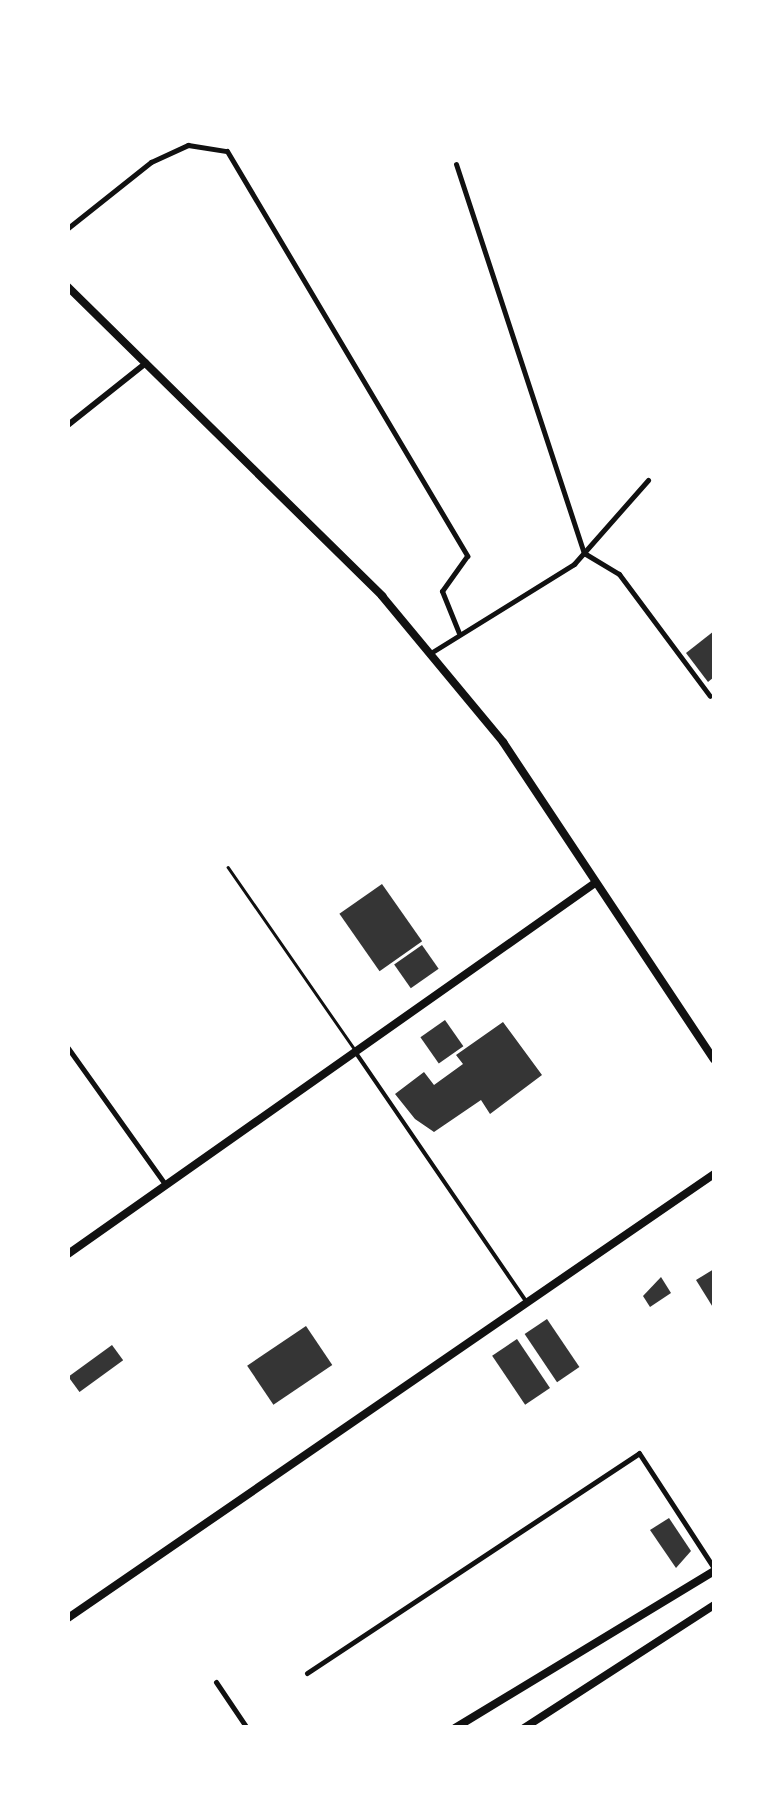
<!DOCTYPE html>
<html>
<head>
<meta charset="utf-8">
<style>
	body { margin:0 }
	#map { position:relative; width:782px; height:1795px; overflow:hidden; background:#fff; font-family:Lora,serif }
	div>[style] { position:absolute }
	.building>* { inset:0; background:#353535; transform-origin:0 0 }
	.service>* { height:2.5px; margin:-1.25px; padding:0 1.25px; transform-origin:1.25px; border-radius:1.25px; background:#111 }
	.pedestrian>* { height:4px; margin:-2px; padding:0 2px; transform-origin:2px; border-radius:2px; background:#111 }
	.minor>* { height:5px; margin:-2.5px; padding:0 2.5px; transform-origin:2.5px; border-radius:2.5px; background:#111 }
	.tertiary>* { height:6px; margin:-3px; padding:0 3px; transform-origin:3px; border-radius:3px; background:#111 }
	.secondary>* { height:8px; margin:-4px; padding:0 4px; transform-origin:4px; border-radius:4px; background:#111 }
	.primary>* { height:8px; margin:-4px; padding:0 4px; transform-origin:4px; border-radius:4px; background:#111 }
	span { translate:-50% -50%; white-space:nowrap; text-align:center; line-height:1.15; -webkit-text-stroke:10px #fff; paint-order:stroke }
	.frame { position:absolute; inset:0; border:70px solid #fff; pointer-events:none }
</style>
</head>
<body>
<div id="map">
	<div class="building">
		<div style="clip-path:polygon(714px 631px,714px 677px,708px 682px,686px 653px)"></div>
		<div style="left:382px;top:884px;width:70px;height:52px;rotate:55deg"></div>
		<div style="left:422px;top:945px;width:29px;height:34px;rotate:55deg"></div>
		<div style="left:445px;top:1020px;width:32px;height:30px;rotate:55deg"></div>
		<div style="clip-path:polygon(503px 1022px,542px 1075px,490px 1114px,481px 1100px,434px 1132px,415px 1119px,395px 1094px,424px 1072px,434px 1085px,463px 1064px,456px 1055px)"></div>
		<div style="clip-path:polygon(714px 1269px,714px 1309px,696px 1280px)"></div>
		<div style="clip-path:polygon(661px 1277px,671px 1293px,650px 1307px,643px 1296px)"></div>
		<div style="left:547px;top:1319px;width:58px;height:27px;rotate:56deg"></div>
		<div style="left:306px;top:1326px;width:47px;height:71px;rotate:56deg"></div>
		<div style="left:517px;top:1339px;width:59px;height:30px;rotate:56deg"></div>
		<div style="left:112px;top:1345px;width:19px;height:54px;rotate:54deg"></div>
		<div style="clip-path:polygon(669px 1518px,691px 1551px,676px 1568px,650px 1530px)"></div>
	</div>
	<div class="service">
		<div style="left:228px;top:867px;width:223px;rotate:55.2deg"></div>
	</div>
	<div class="pedestrian">
		<div style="left:356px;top:1053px;width:299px;rotate:55.6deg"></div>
	</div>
	<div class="minor">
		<div style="left:456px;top:164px;width:410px;rotate:71.8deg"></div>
		<div style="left:584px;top:553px;width:41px;rotate:31deg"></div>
		<div style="left:619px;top:574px;width:152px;rotate:53.3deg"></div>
		<div style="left:68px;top:228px;width:106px;rotate:-38.5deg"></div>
		<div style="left:151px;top:162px;width:41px;rotate:-24.7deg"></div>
		<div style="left:188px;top:145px;width:39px;rotate:9deg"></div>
		<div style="left:227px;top:151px;width:471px;rotate:59.3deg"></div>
		<div style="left:467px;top:556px;width:43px;rotate:125.5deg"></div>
		<div style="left:442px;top:591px;width:45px;rotate:68deg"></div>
		<div style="left:429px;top:654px;width:171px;rotate:-31.8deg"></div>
		<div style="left:574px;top:564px;width:112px;rotate:-48.6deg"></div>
		<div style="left:68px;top:1048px;width:167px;rotate:54.5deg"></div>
		<div style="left:307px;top:1673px;width:398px;rotate:-33.5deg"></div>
		<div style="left:639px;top:1453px;width:137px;rotate:56.9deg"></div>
		<div style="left:216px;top:1682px;width:55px;rotate:56deg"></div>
	</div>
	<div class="tertiary">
		<div style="left:68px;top:425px;width:100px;rotate:-38.5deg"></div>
	</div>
	<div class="secondary">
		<div style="left:68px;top:1254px;width:644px;rotate:-35.14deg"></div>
		<div style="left:455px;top:1728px;width:303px;rotate:-31.2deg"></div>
		<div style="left:524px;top:1728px;width:226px;rotate:-32.9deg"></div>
	</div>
	<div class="primary">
		<div style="left:68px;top:287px;width:441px;rotate:44.5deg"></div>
		<div style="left:382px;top:596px;width:190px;rotate:50.3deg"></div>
		<div style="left:503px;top:742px;width:381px;rotate:56.4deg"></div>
		<div style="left:68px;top:1618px;width:784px;rotate:-34.5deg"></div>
	</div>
	<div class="frame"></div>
</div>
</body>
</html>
